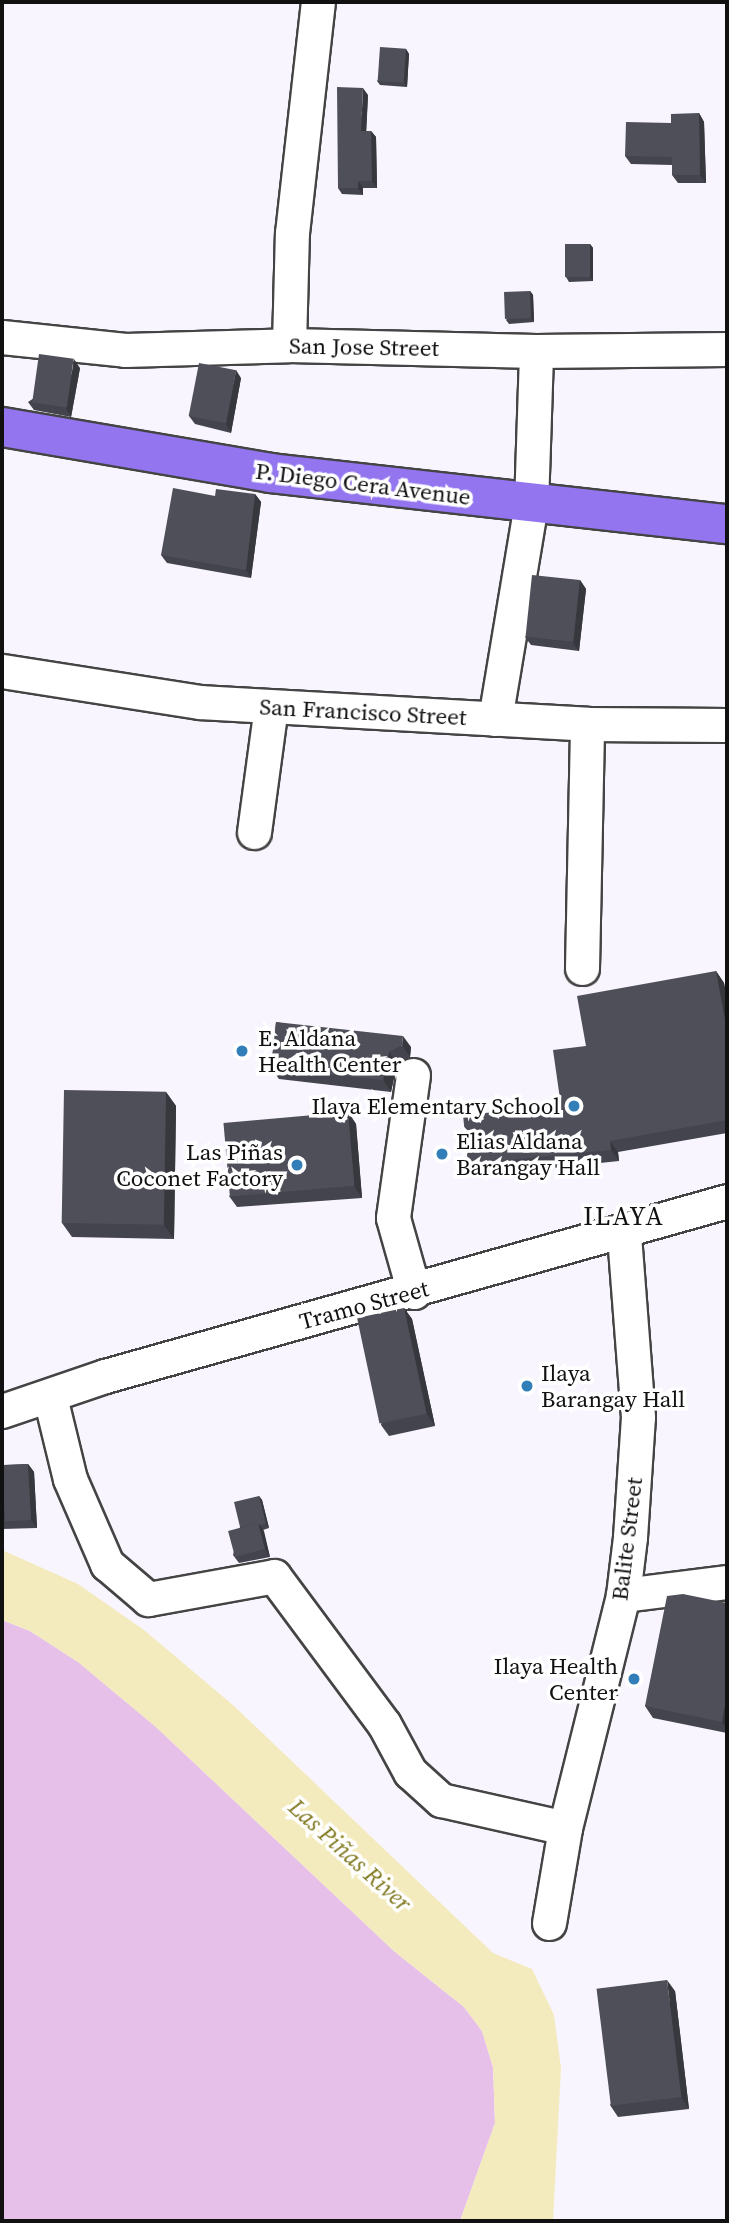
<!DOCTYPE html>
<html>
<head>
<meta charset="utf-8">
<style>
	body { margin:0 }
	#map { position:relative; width:729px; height:2223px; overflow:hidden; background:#f8f5fe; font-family:"Source Serif 4",serif }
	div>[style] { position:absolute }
	.green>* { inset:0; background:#e6c0e8 }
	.water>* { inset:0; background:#f3ebbd }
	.roads { filter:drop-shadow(2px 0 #444) drop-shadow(-2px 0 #444) drop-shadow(0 2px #444) drop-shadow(0 -2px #444) }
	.minor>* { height:33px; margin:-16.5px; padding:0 16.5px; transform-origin:16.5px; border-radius:16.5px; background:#fff }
	.major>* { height:38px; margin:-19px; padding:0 19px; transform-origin:19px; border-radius:19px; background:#9275ef }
	.wall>* { inset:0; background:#43444d }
	.shaded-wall>* { inset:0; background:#37373e }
	.building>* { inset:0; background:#4e4f59; transform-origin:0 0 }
	.dots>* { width:19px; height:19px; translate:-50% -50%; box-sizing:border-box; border:4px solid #fff; border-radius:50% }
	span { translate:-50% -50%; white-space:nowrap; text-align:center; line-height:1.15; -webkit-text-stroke:7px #fff; paint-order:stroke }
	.street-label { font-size:23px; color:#111 }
	.poi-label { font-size:23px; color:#111 }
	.left { translate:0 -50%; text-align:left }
	.right { translate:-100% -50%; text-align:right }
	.water-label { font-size:24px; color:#80781e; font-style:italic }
	.quarter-label { font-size:26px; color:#111; letter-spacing:2px }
	.frame { position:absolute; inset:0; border:4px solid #111; pointer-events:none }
</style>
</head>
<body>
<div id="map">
	<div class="green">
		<div style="clip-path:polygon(2px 1620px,30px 1631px,78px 1662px,156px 1727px,395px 1952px,464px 2007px,482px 2031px,493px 2067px,495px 2123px,460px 2221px,2px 2221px)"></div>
	</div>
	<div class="water">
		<div style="clip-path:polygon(2px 1550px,78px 1584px,144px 1630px,234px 1706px,493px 1953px,532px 1969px,554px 2015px,561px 2068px,553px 2221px,460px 2221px,495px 2123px,493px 2067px,482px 2031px,464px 2007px,395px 1952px,156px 1727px,78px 1662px,30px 1631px,2px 1620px)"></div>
	</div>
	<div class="roads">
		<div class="minor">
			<div style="left:2px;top:337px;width:124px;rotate:6deg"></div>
			<div style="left:125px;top:350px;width:164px;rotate:-1.7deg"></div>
			<div style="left:289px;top:345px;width:247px;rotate:1.4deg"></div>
			<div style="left:536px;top:351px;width:191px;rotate:-0.6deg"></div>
			<div style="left:289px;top:345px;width:112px;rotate:-88.5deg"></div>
			<div style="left:292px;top:233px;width:232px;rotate:-83.6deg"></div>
			<div style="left:2px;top:671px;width:199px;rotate:8.9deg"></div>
			<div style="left:199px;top:702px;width:389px;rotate:3.2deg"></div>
			<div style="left:587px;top:724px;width:140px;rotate:0.4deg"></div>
			<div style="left:495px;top:719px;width:217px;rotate:-80.5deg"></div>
			<div style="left:531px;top:505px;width:154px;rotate:-88.1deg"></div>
			<div style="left:254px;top:832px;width:126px;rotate:-82.3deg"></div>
			<div style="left:582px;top:968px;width:244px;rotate:-88.8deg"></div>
			<div style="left:413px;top:1075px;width:144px;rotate:98deg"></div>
			<div style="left:393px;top:1218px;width:77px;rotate:74.2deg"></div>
			<div style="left:50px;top:1397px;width:84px;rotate:76.3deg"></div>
			<div style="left:70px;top:1479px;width:93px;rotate:66.5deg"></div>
			<div style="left:107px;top:1564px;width:54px;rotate:40.5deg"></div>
			<div style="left:148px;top:1599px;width:128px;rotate:-10.3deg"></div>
			<div style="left:274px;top:1576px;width:184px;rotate:53.4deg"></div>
			<div style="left:384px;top:1724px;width:55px;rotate:61.6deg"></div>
			<div style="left:410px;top:1772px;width:42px;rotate:42.1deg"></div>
			<div style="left:441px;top:1800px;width:127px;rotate:12.7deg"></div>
			<div style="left:2px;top:1411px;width:109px;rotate:-18.8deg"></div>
			<div style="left:105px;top:1376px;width:646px;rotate:-15.71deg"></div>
			<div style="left:623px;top:1595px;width:105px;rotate:-7.1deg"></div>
			<div style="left:549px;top:1923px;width:96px;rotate:-80.4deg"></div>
			<div style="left:565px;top:1828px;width:240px;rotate:-76deg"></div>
			<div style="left:623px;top:1595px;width:58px;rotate:-83.1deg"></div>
			<div style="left:630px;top:1537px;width:120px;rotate:-86.2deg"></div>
			<div style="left:638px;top:1417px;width:185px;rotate:-94.4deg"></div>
		</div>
		<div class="major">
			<div style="left:2px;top:427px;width:272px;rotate:9.7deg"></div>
			<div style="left:270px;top:473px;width:460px;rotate:6.4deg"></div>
		</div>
	</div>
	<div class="wall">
		<div style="clip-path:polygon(406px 49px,409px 54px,407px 87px,380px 85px,377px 81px)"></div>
		<div style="clip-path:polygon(368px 95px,366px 131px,371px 131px,376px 137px,377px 188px,363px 188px,363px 195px,342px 194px,338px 188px)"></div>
		<div style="clip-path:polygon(699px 113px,704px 122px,706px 183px,678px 183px,672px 175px,672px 165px,631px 164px,625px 156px,671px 123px)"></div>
		<div style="clip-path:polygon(590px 244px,593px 248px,593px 281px,569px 282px,566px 277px)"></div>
		<div style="clip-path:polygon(530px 291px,533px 295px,534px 322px,509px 324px,506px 320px)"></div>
		<div style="clip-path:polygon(80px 368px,71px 417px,34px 410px,28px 402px)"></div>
		<div style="clip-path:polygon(241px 378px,231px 433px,195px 424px,189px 416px)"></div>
		<div style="clip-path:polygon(255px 494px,261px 502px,251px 578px,167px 563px,161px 555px,215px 496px)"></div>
		<div style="clip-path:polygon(580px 580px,586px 589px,579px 651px,531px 645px,525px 637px)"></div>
		<div style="clip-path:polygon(716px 971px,724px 983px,727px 999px,727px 1133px,618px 1152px,619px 1161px,477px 1176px,468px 1164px,561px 1106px,586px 1046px)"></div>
		<div style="clip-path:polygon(276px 1022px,411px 1047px,410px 1057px,397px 1064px,391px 1092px,279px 1079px,271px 1068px)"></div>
		<div style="clip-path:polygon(166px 1092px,176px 1106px,174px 1239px,72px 1237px,62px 1223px)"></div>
		<div style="clip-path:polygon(348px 1112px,356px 1124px,362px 1198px,237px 1207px,229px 1196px)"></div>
		<div style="clip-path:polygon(404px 1308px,412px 1319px,435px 1426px,389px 1436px,381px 1425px)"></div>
		<div style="clip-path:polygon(28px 1464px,34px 1472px,37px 1528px,2px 1529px,2px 1465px)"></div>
		<div style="clip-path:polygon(259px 1496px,262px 1500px,269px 1528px,263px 1530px,270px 1557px,239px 1563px,233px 1555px,240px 1527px)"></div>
		<div style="clip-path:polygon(727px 1603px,727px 1733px,653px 1718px,645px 1706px)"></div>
		<div style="clip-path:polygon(675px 1991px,689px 2109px,618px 2117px,610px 2105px)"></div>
	</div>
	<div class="shaded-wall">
		<div style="clip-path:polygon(406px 49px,409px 54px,407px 87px,404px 83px)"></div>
		<div style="clip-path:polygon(363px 88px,368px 95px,366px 137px,361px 131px)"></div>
		<div style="clip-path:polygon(699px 113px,704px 122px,706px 183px,700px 175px)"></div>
		<div style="clip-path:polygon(371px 131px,376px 137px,377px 188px,372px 181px)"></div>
		<div style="clip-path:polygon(358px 181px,363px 188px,363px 195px,358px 188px)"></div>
		<div style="clip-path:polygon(590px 244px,593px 248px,593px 281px,590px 277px)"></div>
		<div style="clip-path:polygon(530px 291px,533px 295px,534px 322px,531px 318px)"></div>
		<div style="clip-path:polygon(74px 359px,80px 368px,71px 417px,66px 409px)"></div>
		<div style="clip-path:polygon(236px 370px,241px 378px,231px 433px,226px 424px)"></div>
		<div style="clip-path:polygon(255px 494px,261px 502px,251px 578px,246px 570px)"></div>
		<div style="clip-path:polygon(580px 580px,586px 589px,579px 651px,573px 643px)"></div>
		<div style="clip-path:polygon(716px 971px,724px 983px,727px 999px,727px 1031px)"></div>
		<div style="clip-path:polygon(403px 1036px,411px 1047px,410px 1057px,402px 1045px)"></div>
		<div style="clip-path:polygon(389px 1052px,397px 1064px,391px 1092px,383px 1080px)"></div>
		<div style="clip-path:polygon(166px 1092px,176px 1106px,174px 1239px,164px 1225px)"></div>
		<div style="clip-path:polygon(348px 1112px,356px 1124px,362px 1198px,354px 1186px)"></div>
		<div style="clip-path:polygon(610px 1141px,618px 1152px,619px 1161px,611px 1150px)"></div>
		<div style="clip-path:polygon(404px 1308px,412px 1319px,435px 1426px,427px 1414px)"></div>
		<div style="clip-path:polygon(28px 1464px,34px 1472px,37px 1528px,31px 1520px)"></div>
		<div style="clip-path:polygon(259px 1496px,262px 1500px,269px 1528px,266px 1524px)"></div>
		<div style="clip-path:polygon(258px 1523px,264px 1531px,270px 1557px,265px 1549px)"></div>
		<div style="clip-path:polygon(727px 1693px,727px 1730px,722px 1722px)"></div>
		<div style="clip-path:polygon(667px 1980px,675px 1991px,689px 2109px,681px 2097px)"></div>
	</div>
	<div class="building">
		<div style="left:380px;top:47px;width:26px;height:34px;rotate:4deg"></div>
		<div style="clip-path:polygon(337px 87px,363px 88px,361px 131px,371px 131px,372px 181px,358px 181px,358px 188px,338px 188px)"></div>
		<div style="clip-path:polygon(699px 113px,700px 175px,672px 175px,672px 157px,625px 156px,626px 122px,671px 123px,671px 114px)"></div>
		<div style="left:565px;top:244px;width:25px;height:33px"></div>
		<div style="left:530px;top:291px;width:27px;height:26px;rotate:88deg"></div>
		<div style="left:39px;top:354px;width:35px;height:49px;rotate:8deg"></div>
		<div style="left:199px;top:363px;width:38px;height:54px;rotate:11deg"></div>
		<div style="clip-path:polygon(173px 488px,215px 496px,216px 489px,255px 494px,246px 570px,161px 555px)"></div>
		<div style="left:532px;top:575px;width:48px;height:62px;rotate:6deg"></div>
		<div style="clip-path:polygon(716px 971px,727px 1031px,727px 1120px,610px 1141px,611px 1150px,468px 1164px,463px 1115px,561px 1106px,553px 1050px,586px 1046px,577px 996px)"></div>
		<div style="clip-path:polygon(276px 1022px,403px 1036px,402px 1045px,389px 1052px,383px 1080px,271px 1068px)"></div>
		<div style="left:64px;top:1090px;width:102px;height:133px;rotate:1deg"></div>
		<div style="left:348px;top:1112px;width:74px;height:125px;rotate:85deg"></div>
		<div style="left:404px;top:1308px;width:108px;height:48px;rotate:78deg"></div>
		<div style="left:28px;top:1464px;width:56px;height:26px;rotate:87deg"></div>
		<div style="clip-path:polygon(259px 1496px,266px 1524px,260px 1525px,258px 1523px,240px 1527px,234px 1502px)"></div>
		<div style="left:258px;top:1523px;width:27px;height:31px;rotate:75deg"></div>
		<div style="clip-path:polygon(683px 1594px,727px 1603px,727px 1693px,722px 1722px,645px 1706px,667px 1596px)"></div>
		<div style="left:667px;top:1980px;width:118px;height:71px;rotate:83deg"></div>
	</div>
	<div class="dots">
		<div style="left:242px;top:1051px;background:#317eb9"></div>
		<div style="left:574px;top:1106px;background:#317eb9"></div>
		<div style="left:442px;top:1154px;background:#317eb9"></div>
		<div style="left:297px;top:1165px;background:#317eb9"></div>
		<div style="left:527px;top:1386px;background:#317eb9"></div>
		<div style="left:634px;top:1679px;background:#317eb9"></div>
	</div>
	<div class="street-label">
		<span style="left:364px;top:347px;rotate:1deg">San Jose Street</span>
		<span style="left:363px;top:484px;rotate:7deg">P. Diego Cera Avenue</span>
		<span style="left:363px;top:712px;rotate:3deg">San Francisco Street</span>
		<span style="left:364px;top:1305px;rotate:-15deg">Tramo Street</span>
		<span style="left:627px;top:1539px;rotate:-83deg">Balite Street</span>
	</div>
	<div class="poi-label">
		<span class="left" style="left:258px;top:1051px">E. Aldana<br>Health Center</span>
		<span class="right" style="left:560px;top:1106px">Ilaya Elementary School</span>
		<span class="left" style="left:456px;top:1154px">Elias Aldana<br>Barangay Hall</span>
		<span class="right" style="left:283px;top:1165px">Las Piñas<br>Coconet Factory</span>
		<span class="left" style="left:541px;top:1386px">Ilaya<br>Barangay Hall</span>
		<span class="right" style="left:618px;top:1679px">Ilaya Health<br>Center</span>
	</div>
	<div class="water-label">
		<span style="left:350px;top:1855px;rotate:42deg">Las Piñas River</span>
	</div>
	<div class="quarter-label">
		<span style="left:624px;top:1217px">ILAYA</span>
	</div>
	<div class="frame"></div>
</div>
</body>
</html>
